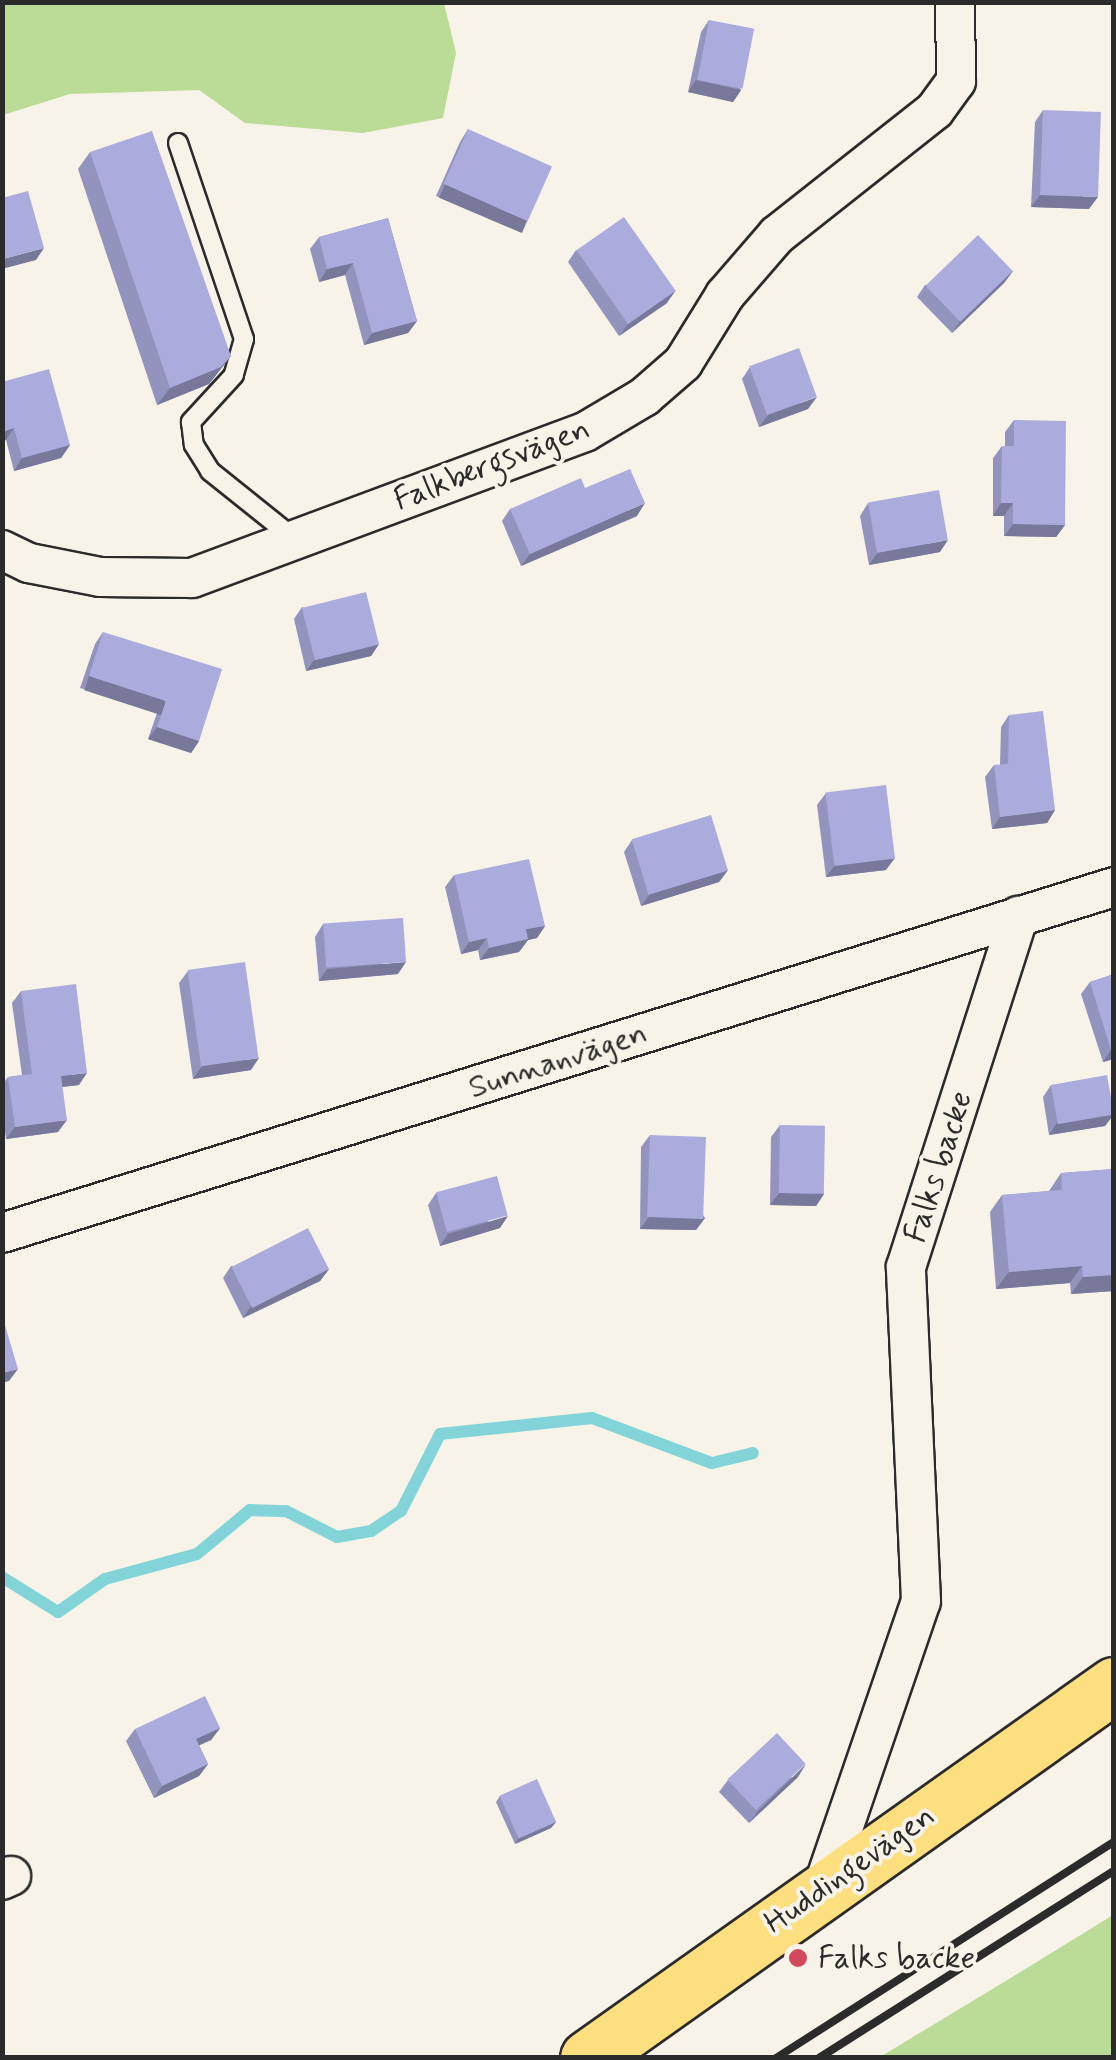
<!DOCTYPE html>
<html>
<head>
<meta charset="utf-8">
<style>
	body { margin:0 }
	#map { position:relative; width:1116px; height:2060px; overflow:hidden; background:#f7f3e8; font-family:Mynerve,sans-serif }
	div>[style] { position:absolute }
	.green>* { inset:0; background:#badc96 }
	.stream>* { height:12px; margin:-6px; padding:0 6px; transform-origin:6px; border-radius:6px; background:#82d4d9 }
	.roads { filter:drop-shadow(2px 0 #2b2b2b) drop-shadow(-2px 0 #2b2b2b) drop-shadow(0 2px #2b2b2b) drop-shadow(0 -2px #2b2b2b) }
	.lane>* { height:18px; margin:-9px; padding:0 9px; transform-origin:9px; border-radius:9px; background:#f7f3e8 }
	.street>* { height:38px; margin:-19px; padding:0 19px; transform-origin:19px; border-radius:19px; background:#f7f3e8 }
	.primary>* { height:55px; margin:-27.5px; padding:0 27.5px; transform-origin:27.5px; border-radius:27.5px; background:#fedf80 }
	.rail>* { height:8px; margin:-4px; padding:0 4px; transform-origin:4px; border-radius:4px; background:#2b2b2b }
	.wall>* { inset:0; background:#9394be }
	.shaded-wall>* { inset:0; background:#78789b; transform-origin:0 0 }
	.building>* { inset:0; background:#abacdd; transform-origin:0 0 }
	.dots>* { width:28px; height:28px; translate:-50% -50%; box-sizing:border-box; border:5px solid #f7f3e8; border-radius:50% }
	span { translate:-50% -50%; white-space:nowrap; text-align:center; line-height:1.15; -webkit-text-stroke:8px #f7f3e8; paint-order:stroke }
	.street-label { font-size:32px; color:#2b2b2b }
	.poi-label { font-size:32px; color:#2b2b2b }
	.left { translate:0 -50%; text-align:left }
	.frame { position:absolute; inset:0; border:5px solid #2b2b2b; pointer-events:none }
</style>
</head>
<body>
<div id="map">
	<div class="green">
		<div style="clip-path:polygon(3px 2px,444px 3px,456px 53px,443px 118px,363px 133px,245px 123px,199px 90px,70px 94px,3px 115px)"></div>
		<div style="clip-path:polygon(1113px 1915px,1113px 2057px,880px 2057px,1027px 1968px)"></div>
	</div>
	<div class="stream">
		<div style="left:2px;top:1577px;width:66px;rotate:32deg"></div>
		<div style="left:58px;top:1612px;width:57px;rotate:-35.1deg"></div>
		<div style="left:105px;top:1579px;width:95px;rotate:-15.2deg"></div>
		<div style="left:197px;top:1554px;width:69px;rotate:-39.7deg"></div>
		<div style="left:250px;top:1510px;width:36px;rotate:2deg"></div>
		<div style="left:286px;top:1511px;width:57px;rotate:27deg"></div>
		<div style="left:337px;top:1537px;width:35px;rotate:-10deg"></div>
		<div style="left:371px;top:1531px;width:36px;rotate:-34deg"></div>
		<div style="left:401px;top:1511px;width:86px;rotate:-63.1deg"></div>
		<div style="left:440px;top:1434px;width:153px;rotate:-6deg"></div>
		<div style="left:592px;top:1418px;width:128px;rotate:20.6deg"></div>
		<div style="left:712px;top:1463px;width:42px;rotate:-13.7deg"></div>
	</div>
	<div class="roads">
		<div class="lane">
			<div style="left:178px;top:143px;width:207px;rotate:71.4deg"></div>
			<div style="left:244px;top:339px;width:37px;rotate:106deg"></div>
			<div style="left:234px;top:375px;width:64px;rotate:132.5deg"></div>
			<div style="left:191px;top:422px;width:23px;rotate:83deg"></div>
			<div style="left:194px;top:445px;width:31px;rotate:58deg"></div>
			<div style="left:210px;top:471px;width:109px;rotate:38.7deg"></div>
		</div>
		<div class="street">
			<div style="left:2px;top:550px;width:30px;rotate:26deg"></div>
			<div style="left:29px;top:563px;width:72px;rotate:11.2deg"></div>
			<div style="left:100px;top:577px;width:92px;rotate:0.6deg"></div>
			<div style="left:192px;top:578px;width:419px;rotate:-20.4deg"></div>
			<div style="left:585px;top:432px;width:69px;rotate:-30.7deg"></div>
			<div style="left:644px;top:397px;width:52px;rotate:-41.1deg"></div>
			<div style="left:683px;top:363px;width:80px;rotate:-58.3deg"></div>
			<div style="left:725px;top:295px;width:79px;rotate:-49.1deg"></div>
			<div style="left:777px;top:235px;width:201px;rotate:-38.3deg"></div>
			<div style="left:935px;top:110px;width:36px;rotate:-54deg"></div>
			<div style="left:956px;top:81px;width:79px;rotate:-90.7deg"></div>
			<div style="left:2px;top:1233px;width:1165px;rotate:-17.28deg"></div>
			<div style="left:2px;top:1880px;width:10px;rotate:-24deg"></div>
			<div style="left:823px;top:1887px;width:302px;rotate:-71.1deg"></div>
			<div style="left:921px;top:1601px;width:334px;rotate:-92.6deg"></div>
			<div style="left:906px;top:1267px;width:369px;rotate:-72.2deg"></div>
		</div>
		<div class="primary">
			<div style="left:588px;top:2058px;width:645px;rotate:-35.34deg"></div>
		</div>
	</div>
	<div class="rail">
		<div style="left:776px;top:2058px;width:401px;rotate:-32.6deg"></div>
		<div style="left:819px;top:2058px;width:349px;rotate:-32.4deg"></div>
	</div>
	<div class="wall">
		<div style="clip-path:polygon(709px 20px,741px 90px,733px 102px,688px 92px,701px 32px)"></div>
		<div style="clip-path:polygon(1043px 110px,1089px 209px,1031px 207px,1035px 122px)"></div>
		<div style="clip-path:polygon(468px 129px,520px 232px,436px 196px,460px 142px)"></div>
		<div style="clip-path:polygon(90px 152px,231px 356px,209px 384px,157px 405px,78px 169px)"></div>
		<div style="clip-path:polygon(388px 218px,417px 321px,408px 333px,364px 345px,345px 275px,319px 282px,310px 249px,319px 237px)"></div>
		<div style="clip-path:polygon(576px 250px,667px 303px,619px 336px,568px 262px)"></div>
		<div style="clip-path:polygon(1013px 271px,1004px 283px,952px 333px,917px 297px,925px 285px)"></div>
		<div style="clip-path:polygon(750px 367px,808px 409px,759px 427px,742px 379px)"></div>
		<div style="clip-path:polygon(2px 382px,70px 445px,61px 458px,14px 471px,6px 440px)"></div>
		<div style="clip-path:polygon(1014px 420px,1065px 525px,1056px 537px,1004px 536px,1004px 516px,993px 516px,993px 458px,1002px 446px,1005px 446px,1005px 432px)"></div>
		<div style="clip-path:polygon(585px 488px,637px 516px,521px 566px,502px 521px,510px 509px)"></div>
		<div style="clip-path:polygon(868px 503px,940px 552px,869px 565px,860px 516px)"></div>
		<div style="clip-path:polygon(302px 607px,379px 644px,371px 656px,306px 671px,294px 619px)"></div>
		<div style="clip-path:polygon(103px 632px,199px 741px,191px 753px,148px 739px,157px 713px,80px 688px,95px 644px)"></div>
		<div style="clip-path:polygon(1009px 715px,1055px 810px,1047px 823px,992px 829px,985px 777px,994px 765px,1000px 765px,1001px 727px)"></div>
		<div style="clip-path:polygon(826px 793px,886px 870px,826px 877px,817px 805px)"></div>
		<div style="clip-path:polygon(632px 840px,728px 870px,719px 882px,641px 906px,624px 852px)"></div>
		<div style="clip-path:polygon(454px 875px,545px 926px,537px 938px,528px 940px,519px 952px,480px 960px,478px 950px,461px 954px,445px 887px)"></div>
		<div style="clip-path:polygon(323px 924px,398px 974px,319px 981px,315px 937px)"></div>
		<div style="clip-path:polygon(188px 971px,251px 1070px,193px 1079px,179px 983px)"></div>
		<div style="clip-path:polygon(1114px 974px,1114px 1059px,1103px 1062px,1081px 994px,1090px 982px)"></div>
		<div style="clip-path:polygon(21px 991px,79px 1085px,62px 1087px,58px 1132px,6px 1139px,2px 1112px,2px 1085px,8px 1077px,22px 1075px,12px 1003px)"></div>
		<div style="clip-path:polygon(1051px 1085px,1114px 1114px,1105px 1126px,1049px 1135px,1043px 1097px)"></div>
		<div style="clip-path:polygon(780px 1125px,824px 1194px,816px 1206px,770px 1205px,771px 1137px)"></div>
		<div style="clip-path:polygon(650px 1135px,705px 1218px,696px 1230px,640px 1229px,641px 1147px)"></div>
		<div style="clip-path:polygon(1114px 1169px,1114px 1291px,1071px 1294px,1070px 1283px,996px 1289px,990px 1212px,1002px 1195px,1049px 1191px,1061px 1173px)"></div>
		<div style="clip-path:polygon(436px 1193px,500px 1228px,440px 1246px,428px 1205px)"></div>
		<div style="clip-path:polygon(231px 1266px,329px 1269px,320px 1281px,243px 1318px,223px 1278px)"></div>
		<div style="clip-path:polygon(220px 1728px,211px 1740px,199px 1745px,208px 1764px,199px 1776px,154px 1798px,126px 1741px,135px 1729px)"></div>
		<div style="clip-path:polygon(798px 1777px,749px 1823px,719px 1792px,728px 1780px)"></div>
		<div style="clip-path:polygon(500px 1796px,556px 1822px,551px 1828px,515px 1844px,496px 1802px)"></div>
	</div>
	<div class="shaded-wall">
		<div style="clip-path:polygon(696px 80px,741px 90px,733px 102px,688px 92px)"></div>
		<div style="left:445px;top:184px;width:90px;height:15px;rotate:23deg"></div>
		<div style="clip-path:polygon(1040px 195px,1098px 197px,1089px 209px,1031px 207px)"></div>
		<div style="clip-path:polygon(44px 248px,36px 260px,2px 269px,3px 259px)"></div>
		<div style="clip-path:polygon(353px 263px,345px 275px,319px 282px,327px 269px)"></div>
		<div style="clip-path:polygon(1013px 271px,1004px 283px,952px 333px,960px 321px)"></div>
		<div style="clip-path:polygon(676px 290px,667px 303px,619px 336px,628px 324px)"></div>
		<div style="clip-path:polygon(417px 321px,408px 333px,364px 345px,372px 333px)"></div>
		<div style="clip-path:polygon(231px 356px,209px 384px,157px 405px,170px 388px)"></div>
		<div style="clip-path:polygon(817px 397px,808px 409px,759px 427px,768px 415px)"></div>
		<div style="clip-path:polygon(14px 428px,6px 440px,2px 441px,2px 432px)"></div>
		<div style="clip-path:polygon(70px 445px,61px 458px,14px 471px,22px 458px)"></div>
		<div style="clip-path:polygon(645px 503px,637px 516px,521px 566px,530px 554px)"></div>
		<div style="clip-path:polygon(1001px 503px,1013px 503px,1004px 516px,993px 516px)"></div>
		<div style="clip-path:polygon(1013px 524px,1065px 525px,1056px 537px,1004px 536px)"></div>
		<div style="clip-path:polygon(948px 540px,940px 552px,869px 565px,877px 553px)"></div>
		<div style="clip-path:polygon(379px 644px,371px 656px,306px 671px,315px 659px)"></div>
		<div style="left:89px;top:676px;width:81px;height:15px;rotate:18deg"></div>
		<div style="clip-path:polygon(157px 727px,199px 741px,191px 753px,148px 739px)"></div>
		<div style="clip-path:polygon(1055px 810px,1047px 823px,992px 829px,1000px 817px)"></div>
		<div style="clip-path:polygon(895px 858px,886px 870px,826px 877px,835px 865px)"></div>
		<div style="clip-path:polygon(728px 870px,719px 882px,641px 906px,650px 894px)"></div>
		<div style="clip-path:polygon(545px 926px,537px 938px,528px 940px,519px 952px,480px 960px,489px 948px,526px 929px)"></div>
		<div style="clip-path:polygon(487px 938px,478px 950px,461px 954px,469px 942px)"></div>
		<div style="clip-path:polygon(406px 962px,398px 974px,319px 981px,327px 969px)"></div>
		<div style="clip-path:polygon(1114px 1049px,1114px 1059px,1103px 1062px,1111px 1050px)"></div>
		<div style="clip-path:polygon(259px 1058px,251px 1070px,193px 1079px,202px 1066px)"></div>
		<div style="clip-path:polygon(87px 1073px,79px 1085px,52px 1088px,61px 1076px)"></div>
		<div style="clip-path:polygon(1114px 1114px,1105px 1126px,1049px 1135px,1057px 1123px)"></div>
		<div style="clip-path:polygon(67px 1120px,58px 1132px,6px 1139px,15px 1127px)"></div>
		<div style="clip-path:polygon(779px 1193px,824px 1194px,816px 1206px,770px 1205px)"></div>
		<div style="clip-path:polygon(508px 1216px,500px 1228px,440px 1246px,448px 1234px)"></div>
		<div style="clip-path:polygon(649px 1217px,705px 1218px,696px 1230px,640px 1229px)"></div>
		<div style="clip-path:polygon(1082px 1266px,1070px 1283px,996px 1289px,1009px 1272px)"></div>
		<div style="clip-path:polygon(329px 1269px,320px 1281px,243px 1318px,251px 1306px)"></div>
		<div style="clip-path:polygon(1114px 1275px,1114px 1291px,1071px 1294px,1083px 1277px)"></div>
		<div style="clip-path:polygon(18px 1369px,9px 1381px,2px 1383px,2px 1373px)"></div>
		<div style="clip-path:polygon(220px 1728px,211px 1740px,187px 1751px,196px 1739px)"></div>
		<div style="clip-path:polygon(208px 1764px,199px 1776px,154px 1798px,162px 1786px)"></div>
		<div style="clip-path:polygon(806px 1764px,798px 1777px,749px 1823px,758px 1811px)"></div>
		<div style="clip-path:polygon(556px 1822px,551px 1828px,515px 1844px,519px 1838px)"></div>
	</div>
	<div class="building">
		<div style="left:709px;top:20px;width:46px;height:61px;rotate:11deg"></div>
		<div style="left:1043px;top:110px;width:58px;height:85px;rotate:2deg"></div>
		<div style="left:468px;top:129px;width:92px;height:60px;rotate:24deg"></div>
		<div style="clip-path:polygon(152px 131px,231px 356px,221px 367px,170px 388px,90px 152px)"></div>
		<div style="clip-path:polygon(28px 191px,44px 248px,3px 259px,2px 198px)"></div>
		<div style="left:624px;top:217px;width:90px;height:58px;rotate:55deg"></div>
		<div style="clip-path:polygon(388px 218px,417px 321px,372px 333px,353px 263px,327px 269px,319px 237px)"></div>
		<div style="left:978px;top:235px;width:50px;height:73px;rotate:46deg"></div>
		<div style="left:799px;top:348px;width:52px;height:53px;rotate:70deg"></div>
		<div style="clip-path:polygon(49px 369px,70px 445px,22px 458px,14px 428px,2px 432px,2px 382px)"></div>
		<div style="clip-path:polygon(1014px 420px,1066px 421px,1065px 525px,1013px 524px,1013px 503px,1001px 503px,1002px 446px,1014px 446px)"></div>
		<div style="clip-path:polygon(630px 469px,645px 503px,530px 554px,510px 509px,581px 478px,585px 488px)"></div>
		<div style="left:939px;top:490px;width:51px;height:72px;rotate:80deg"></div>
		<div style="left:366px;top:592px;width:54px;height:66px;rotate:76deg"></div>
		<div style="clip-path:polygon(103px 632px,222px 669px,199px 741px,157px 727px,166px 701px,89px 676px)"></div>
		<div style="clip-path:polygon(1043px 711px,1055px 810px,1000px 817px,994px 765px,1008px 764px,1009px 715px)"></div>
		<div style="left:886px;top:785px;width:74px;height:61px;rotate:83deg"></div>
		<div style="left:711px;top:815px;width:58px;height:83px;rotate:73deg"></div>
		<div style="clip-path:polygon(529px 859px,545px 926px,526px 929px,528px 939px,489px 948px,487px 938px,469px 942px,454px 875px)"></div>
		<div style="left:403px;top:918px;width:44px;height:80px;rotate:86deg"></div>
		<div style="left:245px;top:962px;width:97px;height:58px;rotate:82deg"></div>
		<div style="clip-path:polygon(1114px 974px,1114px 1049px,1111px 1050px,1090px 982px)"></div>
		<div style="clip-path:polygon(76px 984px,87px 1073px,61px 1076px,67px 1120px,15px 1127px,8px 1077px,32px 1074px,21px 991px)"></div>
		<div style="left:1107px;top:1075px;width:40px;height:57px;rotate:80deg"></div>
		<div style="left:780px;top:1125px;width:45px;height:68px;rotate:1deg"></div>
		<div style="left:650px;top:1135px;width:56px;height:82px;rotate:2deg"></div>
		<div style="clip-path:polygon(1114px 1169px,1114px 1275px,1083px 1277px,1082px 1266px,1009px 1272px,1002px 1195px,1062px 1190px,1061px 1173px)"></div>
		<div style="left:497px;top:1176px;width:41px;height:63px;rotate:75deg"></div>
		<div style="left:308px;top:1228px;width:46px;height:86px;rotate:63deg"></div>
		<div style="clip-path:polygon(4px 1322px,18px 1369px,2px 1373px,2px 1323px)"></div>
		<div style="clip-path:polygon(205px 1696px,220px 1728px,196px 1739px,208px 1764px,162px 1786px,135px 1729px)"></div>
		<div style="left:777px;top:1733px;width:42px;height:68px;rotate:47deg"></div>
		<div style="left:537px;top:1779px;width:47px;height:41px;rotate:66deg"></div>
	</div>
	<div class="dots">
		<div style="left:798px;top:1958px;background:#d1495b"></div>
	</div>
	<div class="street-label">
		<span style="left:492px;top:465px;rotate:-21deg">Falkbergsvägen</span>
		<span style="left:558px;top:1061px;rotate:-18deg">Sunnanvägen</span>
		<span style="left:939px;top:1167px;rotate:-72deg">Falks backe</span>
		<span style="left:850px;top:1870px;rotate:-35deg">Huddingevägen</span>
	</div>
	<div class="poi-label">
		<span class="left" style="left:818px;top:1958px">Falks backe</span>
	</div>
	<div class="frame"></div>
</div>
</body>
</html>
